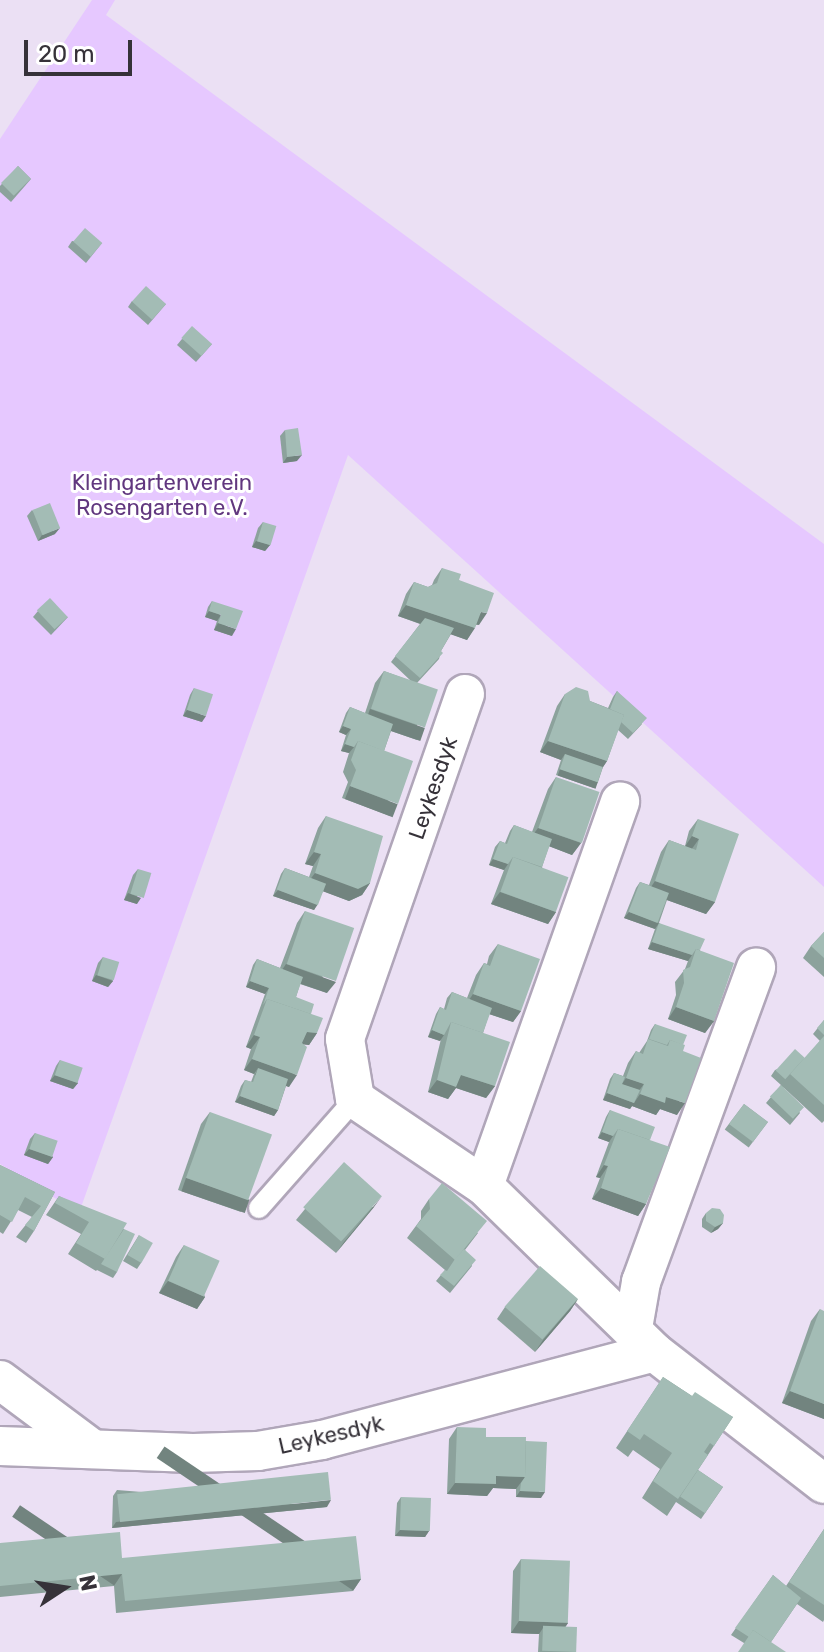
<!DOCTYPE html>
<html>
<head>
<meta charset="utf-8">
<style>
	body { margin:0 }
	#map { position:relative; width:824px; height:1652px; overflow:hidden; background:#ebe0f4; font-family:Rubik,sans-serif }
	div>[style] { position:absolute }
	.green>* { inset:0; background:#e6c8ff }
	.roads { filter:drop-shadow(2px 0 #b0a6b9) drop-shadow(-2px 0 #b0a6b9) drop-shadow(0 2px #b0a6b9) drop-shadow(0 -2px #b0a6b9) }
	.lane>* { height:20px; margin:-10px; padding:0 10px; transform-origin:10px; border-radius:10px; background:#fff }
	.street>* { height:38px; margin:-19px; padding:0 19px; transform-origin:19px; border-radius:19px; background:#fff }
	.wall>* { inset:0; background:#8ca29c; transform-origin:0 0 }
	.shaded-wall>* { inset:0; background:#72847f; transform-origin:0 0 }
	.building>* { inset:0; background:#a3bcb5; transform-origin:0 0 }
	span { translate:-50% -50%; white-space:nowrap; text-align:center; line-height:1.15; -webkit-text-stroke:6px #fff; paint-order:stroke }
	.park-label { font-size:22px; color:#61377f }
	.street-label { font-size:22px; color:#363239 }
	.north { position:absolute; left:24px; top:1548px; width:80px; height:80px; -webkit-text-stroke:6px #fff; paint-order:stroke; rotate:78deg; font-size:22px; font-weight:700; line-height:32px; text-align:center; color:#363239 }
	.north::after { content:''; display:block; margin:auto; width:28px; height:36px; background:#363239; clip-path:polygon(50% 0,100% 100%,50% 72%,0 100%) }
	.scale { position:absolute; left:24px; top:40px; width:108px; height:36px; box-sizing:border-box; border:4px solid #363239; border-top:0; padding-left:10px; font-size:24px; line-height:28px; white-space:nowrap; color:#363239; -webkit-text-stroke:6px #fff; paint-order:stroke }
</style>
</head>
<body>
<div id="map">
	<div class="green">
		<div style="clip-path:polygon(92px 0,115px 0,106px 15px,824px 544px,824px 887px,348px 455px,79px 1213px,0 1164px,0 139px)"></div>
	</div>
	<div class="roads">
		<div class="lane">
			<div style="left:259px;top:1208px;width:145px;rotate:-48.6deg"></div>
		</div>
		<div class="street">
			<div style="left:465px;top:694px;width:365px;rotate:109.2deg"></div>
			<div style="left:345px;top:1039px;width:61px;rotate:80.5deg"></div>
			<div style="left:355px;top:1099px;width:156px;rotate:34deg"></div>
			<div style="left:484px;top:1186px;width:238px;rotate:44.3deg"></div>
			<div style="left:654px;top:1352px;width:215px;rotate:37.8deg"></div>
			<div style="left:484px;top:1186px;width:408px;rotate:-70.5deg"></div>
			<div style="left:633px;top:1328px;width:47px;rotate:-80.1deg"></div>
			<div style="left:641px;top:1282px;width:335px;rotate:-69.9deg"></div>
			<div style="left:0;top:1380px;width:112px;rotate:36.7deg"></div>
			<div style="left:0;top:1446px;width:193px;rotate:2.1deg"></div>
			<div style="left:193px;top:1453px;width:65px;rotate:-1.8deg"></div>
			<div style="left:258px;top:1451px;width:65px;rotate:-9.8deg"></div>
			<div style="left:322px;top:1440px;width:343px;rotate:-14.8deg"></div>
		</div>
	</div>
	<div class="wall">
		<div style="clip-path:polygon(18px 166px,31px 179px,11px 202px,0 192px,0 186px)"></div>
		<div style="clip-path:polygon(72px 241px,102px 243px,86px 263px,68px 247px)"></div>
		<div style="clip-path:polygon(132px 301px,166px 304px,148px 325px,128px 307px)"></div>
		<div style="clip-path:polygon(182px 339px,212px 344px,196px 362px,177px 345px)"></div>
		<div style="clip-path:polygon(285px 430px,297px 461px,283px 463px,280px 436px)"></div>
		<div style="clip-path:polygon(32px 510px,55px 534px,38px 541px,27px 516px)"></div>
		<div style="clip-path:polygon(263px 522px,270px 545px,265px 551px,252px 547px,258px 528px)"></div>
		<div style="clip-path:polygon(442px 568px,459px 580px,479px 625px,476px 625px,467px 640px,451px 634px,441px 651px,439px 659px,417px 683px,417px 740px,391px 731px,384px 751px,390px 816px,342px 798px,348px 782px,343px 772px,349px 753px,341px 751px,346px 735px,339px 732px,346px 713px,350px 707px,365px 713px,375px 683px,384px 671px,411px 681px,391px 662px,420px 624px,398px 616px,406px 594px,414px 582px,428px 587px,432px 585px,434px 580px)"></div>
		<div style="clip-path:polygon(212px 601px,232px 636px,214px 630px,217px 621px,205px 617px,208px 607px)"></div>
		<div style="clip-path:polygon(38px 611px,68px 617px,51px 635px,33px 617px)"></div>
		<div style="clip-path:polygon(194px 688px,202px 722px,183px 716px,190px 695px)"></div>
		<div style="clip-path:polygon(617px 691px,642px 724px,628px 739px,618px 730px,607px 761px,603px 767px,598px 782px,594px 788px,556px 775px,561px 760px,540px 752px,557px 706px,565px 694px,590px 701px,608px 708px,613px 697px)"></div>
		<div style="clip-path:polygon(556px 777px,581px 843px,572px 855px,549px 846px,542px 867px,556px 912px,548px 924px,491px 904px,504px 870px,489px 865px,495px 847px,500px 841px,505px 843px,510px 831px,514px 825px,532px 832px,548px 789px)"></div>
		<div style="clip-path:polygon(326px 816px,370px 883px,362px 895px,349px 901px,323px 891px,314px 910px,273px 896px,281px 874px,285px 868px,309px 877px,313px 866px,305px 864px,318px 828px)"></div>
		<div style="clip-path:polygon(698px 819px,715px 902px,706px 914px,667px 900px,659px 923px,700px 950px,714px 1021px,705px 1033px,668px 1019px,676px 995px,675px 982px,685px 969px,688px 961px,648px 949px,655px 929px,624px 918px,636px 888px,640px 882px,649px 885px,661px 852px,669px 840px,685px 846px,689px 831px)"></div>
		<div style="clip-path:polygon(138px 869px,137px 904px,124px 900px,133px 875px)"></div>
		<div style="clip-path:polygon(305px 911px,327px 993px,300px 984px,296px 997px,311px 1014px,317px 1033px,309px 1045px,304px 1044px,289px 1087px,286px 1086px,278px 1110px,274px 1116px,235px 1102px,241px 1086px,245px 1080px,251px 1082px,254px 1074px,244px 1070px,251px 1049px,246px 1047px,265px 994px,246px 987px,253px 965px,257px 959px,280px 968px,297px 923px)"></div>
		<div style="clip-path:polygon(824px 932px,824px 977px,803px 958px,811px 946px)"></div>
		<div style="clip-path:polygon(498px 944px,521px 1011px,513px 1022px,489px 1014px,483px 1033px,495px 1086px,486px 1098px,456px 1088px,448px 1099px,428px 1092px,441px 1039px,440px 1041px,428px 1037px,436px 1014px,440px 1007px,444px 1009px,447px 998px,452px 992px,467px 998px,476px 975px,484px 963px,487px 964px,489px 956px)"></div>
		<div style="clip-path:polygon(103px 957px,113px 981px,108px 987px,92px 981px,98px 963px)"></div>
		<div style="clip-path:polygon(824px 1020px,824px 1121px,822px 1123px,783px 1087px,800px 1113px,790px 1125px,766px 1103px,781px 1085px,771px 1076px,775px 1070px,805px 1058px,820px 1041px,813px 1034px)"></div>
		<div style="clip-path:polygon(655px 1024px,683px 1045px,677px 1115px,660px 1109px,656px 1115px,632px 1106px,630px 1109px,603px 1100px,610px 1079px,614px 1073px,623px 1076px,628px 1063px,636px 1051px,639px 1053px,647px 1041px,651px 1030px)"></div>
		<div style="clip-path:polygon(60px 1060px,78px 1083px,73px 1089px,50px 1081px,56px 1066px)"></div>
		<div style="left:744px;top:1104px;width:30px;height:32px;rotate:37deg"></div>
		<div style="clip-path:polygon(610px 1110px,650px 1140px,646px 1204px,638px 1216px,592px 1199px,600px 1178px,596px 1177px,609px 1142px,598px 1138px,606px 1117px)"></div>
		<div style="clip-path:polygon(210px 1112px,241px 1212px,178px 1190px,201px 1124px)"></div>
		<div style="clip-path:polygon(35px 1133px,53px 1157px,48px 1164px,24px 1155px,30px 1139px)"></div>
		<div style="clip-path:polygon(0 1165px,55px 1192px,34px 1231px,26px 1243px,16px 1237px,32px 1217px,18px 1210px,3px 1234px,0 1232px)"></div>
		<div style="clip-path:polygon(59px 1196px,124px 1229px,117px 1272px,113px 1278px,97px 1270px,96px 1271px,68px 1254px,81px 1234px,46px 1215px)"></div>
		<div style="clip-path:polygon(429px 1199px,478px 1233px,465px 1250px,472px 1266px,450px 1293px,436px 1281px,445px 1270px,407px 1238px,421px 1219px,421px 1211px)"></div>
		<div style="clip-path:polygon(374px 1207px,336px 1253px,296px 1220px,305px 1209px)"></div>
		<div style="clip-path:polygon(706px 1213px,723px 1223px,718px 1229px,711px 1233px,702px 1227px,702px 1219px)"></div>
		<div style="clip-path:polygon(139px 1235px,141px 1263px,137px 1269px,123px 1261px)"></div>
		<div style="clip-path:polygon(184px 1245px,205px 1297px,197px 1309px,159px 1293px,176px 1257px)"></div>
		<div style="clip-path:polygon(578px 1299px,570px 1311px,535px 1352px,497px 1319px,505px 1307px)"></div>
		<div style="clip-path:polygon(820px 1309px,824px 1419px,782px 1403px,811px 1321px)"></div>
		<div style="clip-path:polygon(663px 1377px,692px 1396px,733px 1417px,698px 1470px,723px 1487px,701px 1519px,676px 1502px,667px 1516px,642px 1498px,660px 1469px,633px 1450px,628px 1457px,616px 1448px)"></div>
		<div style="clip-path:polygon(457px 1427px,486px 1437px,526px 1441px,541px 1498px,516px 1497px,516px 1489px,493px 1488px,487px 1496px,447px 1494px,449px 1439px)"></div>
		<div style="clip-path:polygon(117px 1490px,327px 1507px,112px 1528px,113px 1496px)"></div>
		<div style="clip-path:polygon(401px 1497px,429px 1531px,425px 1537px,395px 1536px,397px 1503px)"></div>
		<div style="clip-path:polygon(824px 1529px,824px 1620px,823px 1622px,797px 1604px,771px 1642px,744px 1643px,731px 1635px,773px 1575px,786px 1586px)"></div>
		<div style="clip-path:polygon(0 1543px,122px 1558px,361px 1579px,353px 1591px,116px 1613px,114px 1586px,0 1597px)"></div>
		<div style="clip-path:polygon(521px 1559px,568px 1623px,565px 1627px,576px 1652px,538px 1652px,539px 1634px,511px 1633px,513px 1571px)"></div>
	</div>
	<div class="shaded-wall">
		<div style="clip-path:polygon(302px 455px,297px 461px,283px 463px,287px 457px)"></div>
		<div style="clip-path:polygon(60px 528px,55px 534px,38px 541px,42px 535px)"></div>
		<div style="clip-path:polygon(256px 541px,270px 545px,265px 551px,252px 547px)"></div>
		<div style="clip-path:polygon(406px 605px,475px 628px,467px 640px,398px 616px)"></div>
		<div style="clip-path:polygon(209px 611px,221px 615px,217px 621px,205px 617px)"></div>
		<div style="clip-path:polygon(481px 612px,487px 613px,479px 625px,473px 623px)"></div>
		<div style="clip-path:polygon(218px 623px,236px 629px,232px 636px,214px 630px)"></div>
		<div style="left:370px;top:709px;width:58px;height:14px;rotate:19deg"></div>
		<div style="clip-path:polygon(187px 710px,206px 716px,202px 722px,183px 716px)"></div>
		<div style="clip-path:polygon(343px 726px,351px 729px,346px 735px,339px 732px)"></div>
		<div style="clip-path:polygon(548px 741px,607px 761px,599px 773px,565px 754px,561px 760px,540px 752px)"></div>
		<div style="clip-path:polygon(345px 744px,354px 747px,349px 753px,341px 751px)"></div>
		<div style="left:560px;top:769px;width:40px;height:7px;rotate:19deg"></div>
		<div style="left:350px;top:786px;width:51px;height:14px;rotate:21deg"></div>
		<div style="clip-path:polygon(538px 828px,581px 843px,572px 855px,530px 839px)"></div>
		<div style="clip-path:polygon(692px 836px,699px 839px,691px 850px,684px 848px)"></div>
		<div style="clip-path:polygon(314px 852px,321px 854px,313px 866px,305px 864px)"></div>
		<div style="clip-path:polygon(493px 859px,508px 864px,504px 870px,489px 865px)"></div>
		<div style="clip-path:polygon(315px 873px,370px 883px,362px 895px,349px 901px,306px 885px)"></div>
		<div style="clip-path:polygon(655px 881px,715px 902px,706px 914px,647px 893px)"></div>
		<div style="clip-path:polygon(278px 890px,318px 904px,314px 910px,273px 896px)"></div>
		<div style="clip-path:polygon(500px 892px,556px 912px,548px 924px,491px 904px)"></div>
		<div style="clip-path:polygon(128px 893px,141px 898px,137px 904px,124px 900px)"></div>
		<div style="clip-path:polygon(629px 912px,659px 923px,655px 929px,624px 918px)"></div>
		<div style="clip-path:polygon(652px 942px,692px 955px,688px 961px,648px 949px)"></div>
		<div style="clip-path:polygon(286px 964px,336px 982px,327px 993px,278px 976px)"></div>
		<div style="clip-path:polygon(96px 975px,113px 981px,108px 987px,92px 981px)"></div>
		<div style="clip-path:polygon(250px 981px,269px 988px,265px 994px,246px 987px)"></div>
		<div style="clip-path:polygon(473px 994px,521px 1011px,513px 1022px,465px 1006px)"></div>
		<div style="clip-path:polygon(676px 1007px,714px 1021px,705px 1033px,668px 1019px)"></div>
		<div style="clip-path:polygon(432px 1030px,444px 1035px,440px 1041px,428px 1037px)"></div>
		<div style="clip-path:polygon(307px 1032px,317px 1033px,309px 1045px,298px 1044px)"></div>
		<div style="clip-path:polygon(254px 1035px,260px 1037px,251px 1049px,246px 1047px)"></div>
		<div style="clip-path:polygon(252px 1059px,297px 1075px,289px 1087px,255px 1075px,258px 1068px,254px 1074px,244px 1070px)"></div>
		<div style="clip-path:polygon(55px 1075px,78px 1083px,73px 1089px,50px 1081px)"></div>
		<div style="clip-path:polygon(461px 1075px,495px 1086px,486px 1098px,456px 1088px,448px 1099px,428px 1092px,437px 1080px)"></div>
		<div style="clip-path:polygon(626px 1078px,644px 1084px,635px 1096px,618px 1090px)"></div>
		<div style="clip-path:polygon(607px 1093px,634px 1103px,640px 1094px,666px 1097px,685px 1103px,677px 1115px,660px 1109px,656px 1115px,632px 1106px,630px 1109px,603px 1100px)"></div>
		<div style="clip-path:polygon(240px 1096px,278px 1110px,274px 1116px,235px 1102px)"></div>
		<div style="clip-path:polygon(602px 1132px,613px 1136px,609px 1142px,598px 1138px)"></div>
		<div style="clip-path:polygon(29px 1149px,53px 1157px,48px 1164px,24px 1155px)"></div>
		<div style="clip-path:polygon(604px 1165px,608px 1166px,600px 1178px,596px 1177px)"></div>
		<div style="left:186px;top:1178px;width:67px;height:14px;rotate:19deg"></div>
		<div style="clip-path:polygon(601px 1188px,646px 1204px,638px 1216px,592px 1199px)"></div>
		<div style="clip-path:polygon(382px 1196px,374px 1207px,336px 1253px,344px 1242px)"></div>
		<div style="clip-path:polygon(723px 1223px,718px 1229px,711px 1233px,715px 1227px)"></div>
		<div style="clip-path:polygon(168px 1281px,205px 1297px,197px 1309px,159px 1293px)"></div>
		<div style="clip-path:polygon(578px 1299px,570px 1311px,535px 1352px,543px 1340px)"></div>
		<div style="clip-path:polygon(790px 1391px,824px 1404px,824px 1419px,782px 1403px)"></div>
		<div style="clip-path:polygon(496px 1476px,525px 1477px,516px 1489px,493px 1488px,487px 1496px,447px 1494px,455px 1483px)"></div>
		<div style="clip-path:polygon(520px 1491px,545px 1492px,541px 1498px,516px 1497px)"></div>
		<div style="clip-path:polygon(331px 1500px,327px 1507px,112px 1528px,116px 1522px)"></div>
		<div style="clip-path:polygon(400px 1530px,429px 1531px,425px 1537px,395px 1536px)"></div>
		<div style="left:122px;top:1574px;width:14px;height:123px;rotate:124deg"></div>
		<div style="left:361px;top:1579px;width:14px;height:237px;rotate:124deg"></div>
		<div style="clip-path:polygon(519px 1621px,568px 1623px,560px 1635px,543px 1628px,539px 1634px,511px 1633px)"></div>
	</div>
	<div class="building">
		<div style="left:18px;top:166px;width:18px;height:24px;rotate:45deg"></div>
		<div style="left:85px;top:228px;width:23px;height:18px;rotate:41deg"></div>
		<div style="left:146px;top:286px;width:27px;height:21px;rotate:42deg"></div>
		<div style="left:192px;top:326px;width:27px;height:16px;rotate:42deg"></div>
		<div style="clip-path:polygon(298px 428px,302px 455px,287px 457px,285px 430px)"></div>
		<div style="left:50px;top:503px;width:27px;height:19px;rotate:68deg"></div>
		<div style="left:263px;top:522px;width:14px;height:20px;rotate:17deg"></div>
		<div style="clip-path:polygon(442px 568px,461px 574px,459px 580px,494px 593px,487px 613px,481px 612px,475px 628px,406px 605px,414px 582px,428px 587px,437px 583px)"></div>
		<div style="left:50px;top:598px;width:26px;height:18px;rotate:47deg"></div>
		<div style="clip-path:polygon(212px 601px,243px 611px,236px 629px,218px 623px,221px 615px,209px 611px)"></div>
		<div style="clip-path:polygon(425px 618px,454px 628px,441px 651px,443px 653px,420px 678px,395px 656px)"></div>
		<div style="left:384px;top:671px;width:57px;height:40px;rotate:19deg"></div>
		<div style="clip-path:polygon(576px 687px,588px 691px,590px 701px,624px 715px,607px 761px,548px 741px,565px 694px)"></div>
		<div style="left:194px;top:688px;width:20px;height:23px;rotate:18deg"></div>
		<div style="clip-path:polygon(617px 691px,647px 718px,633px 733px,621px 722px,624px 715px,610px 709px)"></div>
		<div style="clip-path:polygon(350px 707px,393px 724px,384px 751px,358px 741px,354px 747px,345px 744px,351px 729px,343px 726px)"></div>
		<div style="clip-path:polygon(358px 741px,413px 761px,398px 804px,350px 786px,356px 770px,351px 760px)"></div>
		<div style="left:565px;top:754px;width:40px;height:16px;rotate:19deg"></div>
		<div style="left:556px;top:777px;width:46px;height:54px;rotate:19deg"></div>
		<div style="clip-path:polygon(326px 816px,383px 836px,370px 883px,358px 889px,315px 873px,321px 854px,314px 852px)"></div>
		<div style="clip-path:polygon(698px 819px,739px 834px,715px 902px,655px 881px,669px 840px,696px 850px,699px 839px,692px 836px)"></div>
		<div style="clip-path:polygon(514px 825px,552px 839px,542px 867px,513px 857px,508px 864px,493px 859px,500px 841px,507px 844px)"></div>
		<div style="left:513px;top:857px;width:59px;height:37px;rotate:20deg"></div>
		<div style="left:285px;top:868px;width:44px;height:23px;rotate:21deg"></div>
		<div style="left:138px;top:869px;width:14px;height:26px;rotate:17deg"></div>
		<div style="left:640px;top:882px;width:31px;height:32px;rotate:21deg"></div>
		<div style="left:305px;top:911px;width:52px;height:56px;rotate:19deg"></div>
		<div style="clip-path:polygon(659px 923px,705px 939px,700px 950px,696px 949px,692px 955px,652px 942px)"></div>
		<div style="clip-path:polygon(824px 932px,824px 958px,811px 946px)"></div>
		<div style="clip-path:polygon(498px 944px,540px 959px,521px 1011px,473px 994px,484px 963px,490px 966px)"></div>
		<div style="clip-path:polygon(696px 949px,734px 963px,714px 1021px,676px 1007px,684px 983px,683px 970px,690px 967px)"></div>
		<div style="left:103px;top:957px;width:17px;height:19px;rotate:17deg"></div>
		<div style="clip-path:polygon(257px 959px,303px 977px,296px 997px,314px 1004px,311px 1014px,267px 999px,263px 1005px,269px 988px,250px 981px)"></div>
		<div style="clip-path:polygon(452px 992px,492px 1008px,483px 1033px,451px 1022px,444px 1035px,432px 1030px,440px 1007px,446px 1010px)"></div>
		<div style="clip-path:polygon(267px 999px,323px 1018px,317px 1033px,307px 1032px,302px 1043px,307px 1047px,297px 1075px,252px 1059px,260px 1037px,254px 1035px)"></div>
		<div style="clip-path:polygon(824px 1020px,824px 1035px,817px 1028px)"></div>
		<div style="clip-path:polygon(451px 1022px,510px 1042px,495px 1086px,461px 1075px,456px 1087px,437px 1080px)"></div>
		<div style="clip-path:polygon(655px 1024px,687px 1035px,683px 1045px,670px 1040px,667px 1045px,649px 1039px)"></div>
		<div style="clip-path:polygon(824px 1036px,824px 1105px,790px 1074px)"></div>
		<div style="clip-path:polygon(648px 1039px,668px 1046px,670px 1040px,685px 1045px,683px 1051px,701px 1058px,685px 1103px,666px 1097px,665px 1103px,640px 1094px,644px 1084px,626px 1078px,636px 1051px,643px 1054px)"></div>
		<div style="left:795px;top:1049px;width:13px;height:29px;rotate:42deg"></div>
		<div style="left:60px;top:1060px;width:24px;height:16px;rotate:19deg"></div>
		<div style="clip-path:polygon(258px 1068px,288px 1079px,278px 1110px,240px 1096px,245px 1080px,253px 1082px)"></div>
		<div style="clip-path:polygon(614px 1073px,625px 1077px,622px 1084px,640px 1090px,634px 1103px,607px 1093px)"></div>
		<div style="left:781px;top:1085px;width:32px;height:16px;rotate:44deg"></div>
		<div style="left:744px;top:1104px;width:30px;height:25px;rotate:37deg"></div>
		<div style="clip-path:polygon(610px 1110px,655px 1127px,650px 1140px,618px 1129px,613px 1136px,602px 1132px)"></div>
		<div style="left:210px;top:1112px;width:66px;height:70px;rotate:20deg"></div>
		<div style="clip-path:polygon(618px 1129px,670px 1147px,646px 1204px,601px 1188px,608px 1166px,604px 1165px)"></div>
		<div style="left:35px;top:1133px;width:24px;height:17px;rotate:19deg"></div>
		<div style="left:344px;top:1162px;width:51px;height:61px;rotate:42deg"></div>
		<div style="clip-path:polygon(0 1165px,55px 1192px,34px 1231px,25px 1225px,41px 1206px,25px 1197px,12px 1222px,0 1215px)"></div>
		<div style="clip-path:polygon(442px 1183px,487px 1221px,455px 1260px,416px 1226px,430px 1209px,429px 1199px)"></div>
		<div style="clip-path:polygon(59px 1196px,127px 1223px,105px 1259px,76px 1243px,89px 1222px,55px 1203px)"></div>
		<div style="clip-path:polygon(712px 1208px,720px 1209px,724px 1215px,723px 1223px,715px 1227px,706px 1221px,706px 1213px)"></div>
		<div style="clip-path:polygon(124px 1229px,135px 1234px,117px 1272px,101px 1264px)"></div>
		<div style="left:139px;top:1235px;width:16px;height:23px;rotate:30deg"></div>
		<div style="left:184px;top:1245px;width:39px;height:39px;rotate:24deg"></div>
		<div style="clip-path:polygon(464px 1249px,476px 1260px,454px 1286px,440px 1275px,445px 1270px,447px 1271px,455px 1259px)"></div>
		<div style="left:540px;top:1266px;width:50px;height:54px;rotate:41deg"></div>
		<div style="clip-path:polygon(820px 1309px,824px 1311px,824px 1404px,790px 1391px)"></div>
		<div style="clip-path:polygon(663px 1377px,692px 1396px,695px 1392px,733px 1417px,714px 1446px,710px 1443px,704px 1452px,708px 1455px,678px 1499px,653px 1481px,672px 1453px,644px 1434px,640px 1440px,627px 1431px)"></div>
		<div style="clip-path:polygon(457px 1427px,486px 1428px,486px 1437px,526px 1437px,525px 1477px,496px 1476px,496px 1484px,455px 1483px)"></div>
		<div style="clip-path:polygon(526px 1441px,547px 1442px,545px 1492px,520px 1491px,521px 1483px,525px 1477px)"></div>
		<div style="left:698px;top:1470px;width:30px;height:32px;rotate:34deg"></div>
		<div style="left:328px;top:1472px;width:28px;height:212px;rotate:84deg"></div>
		<div style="left:401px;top:1497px;width:30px;height:33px;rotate:2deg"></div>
		<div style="clip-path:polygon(824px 1529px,824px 1605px,789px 1582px)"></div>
		<div style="clip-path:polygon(120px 1532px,122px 1558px,356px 1536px,361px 1579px,125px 1601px,122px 1574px,0 1586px,0 1543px)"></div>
		<div style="left:521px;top:1559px;width:49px;height:62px;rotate:2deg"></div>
		<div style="clip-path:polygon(773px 1575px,801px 1598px,771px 1642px,753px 1630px,749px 1637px,735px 1628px)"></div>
		<div style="left:577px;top:1627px;width:25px;height:34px;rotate:92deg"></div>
		<div style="clip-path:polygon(753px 1630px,786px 1652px,738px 1652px)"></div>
	</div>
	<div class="park-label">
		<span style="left:162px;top:495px">Kleingartenverein<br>Rosengarten e.V.</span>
	</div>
	<div class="street-label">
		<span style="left:433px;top:788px;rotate:-71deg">Leykesdyk</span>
		<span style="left:331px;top:1435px;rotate:-13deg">Leykesdyk</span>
	</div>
	<div class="north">N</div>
	<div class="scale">20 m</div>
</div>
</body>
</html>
